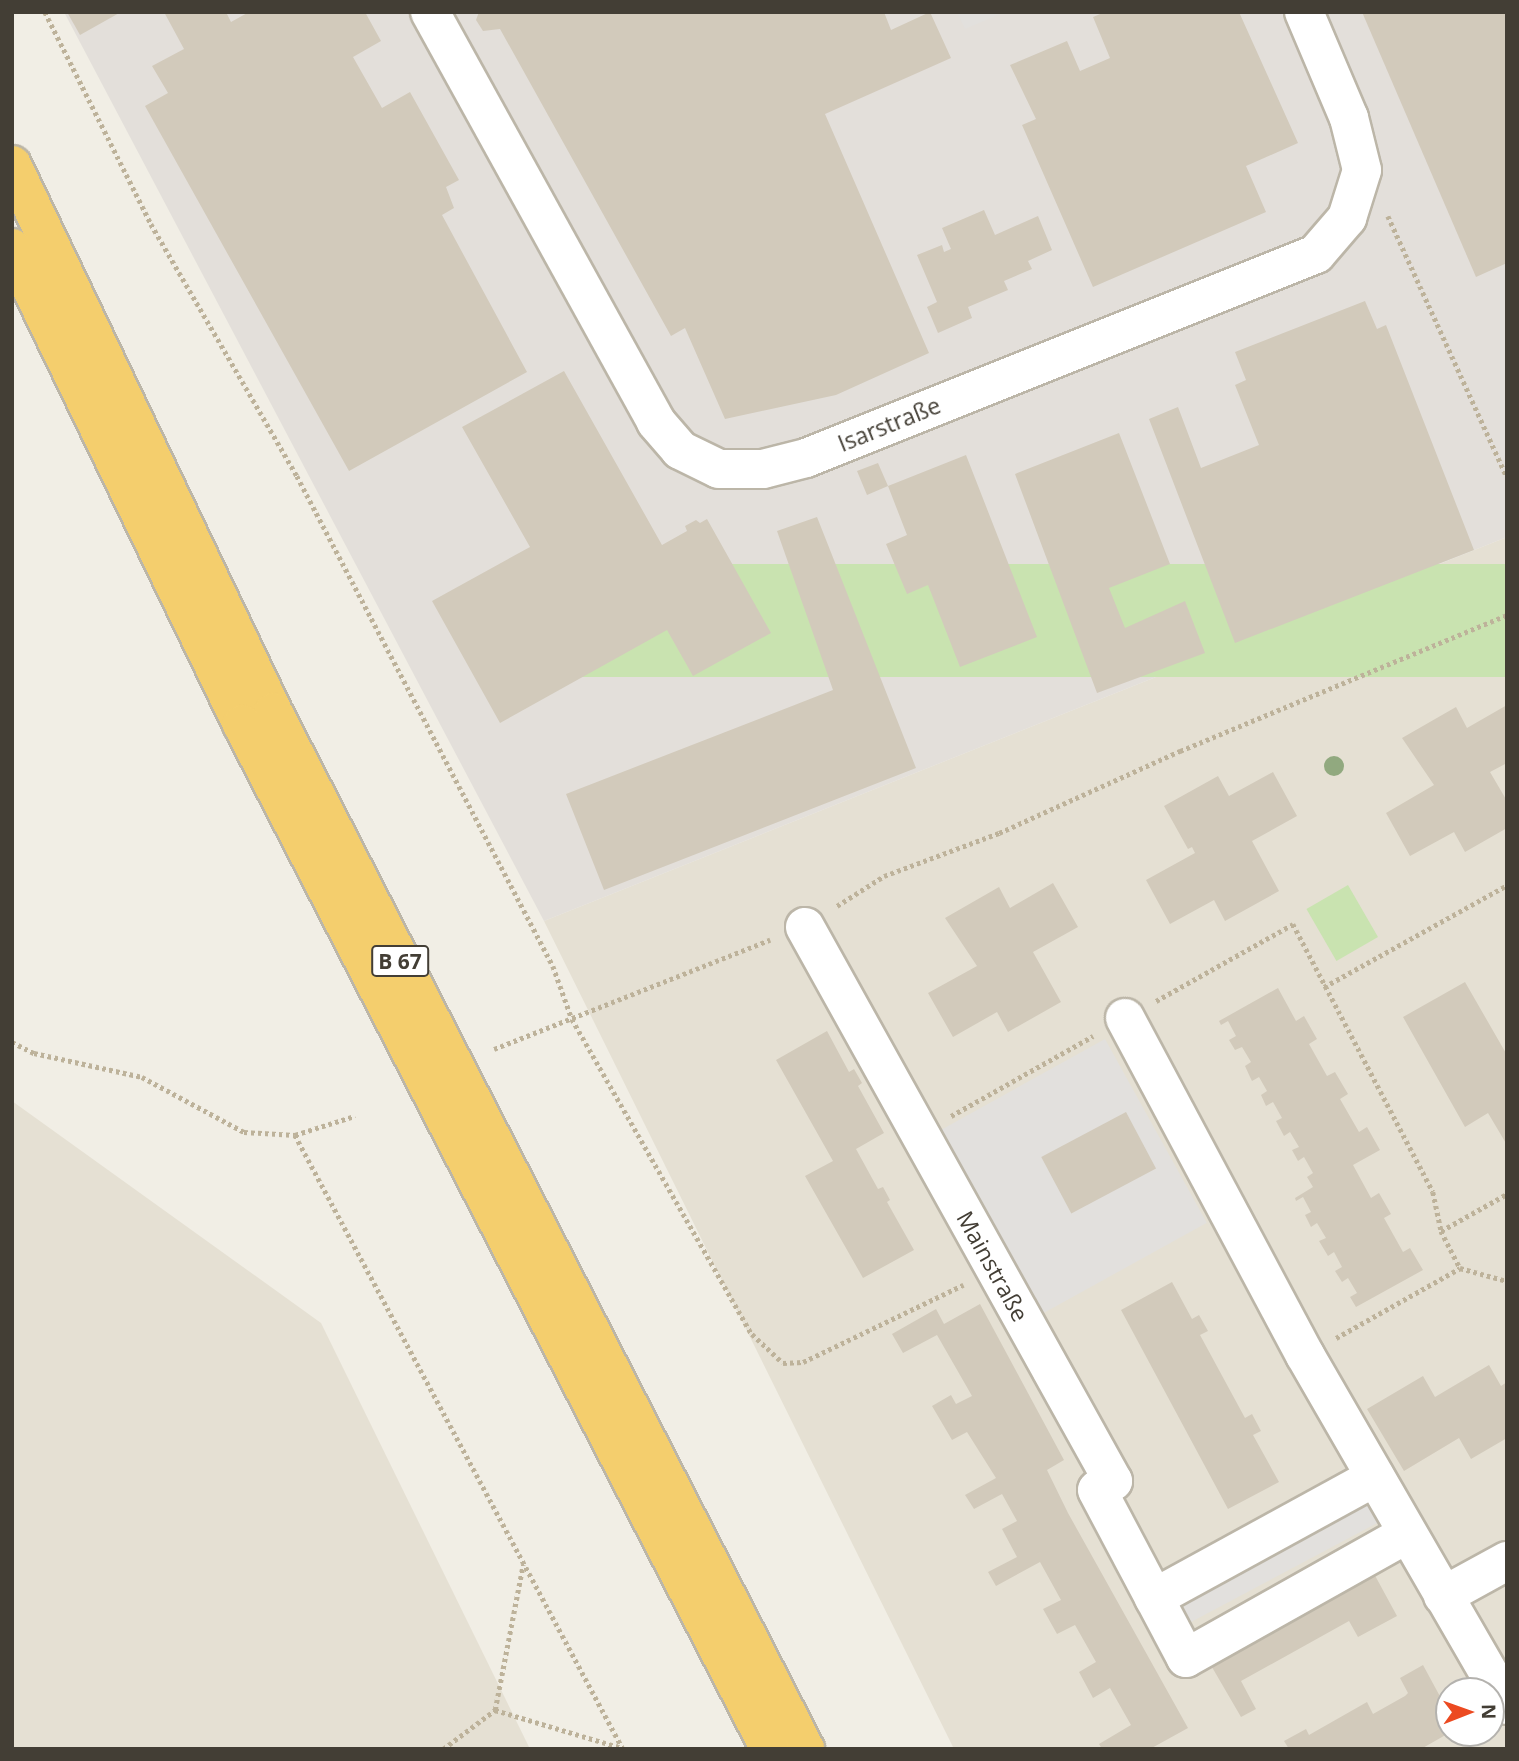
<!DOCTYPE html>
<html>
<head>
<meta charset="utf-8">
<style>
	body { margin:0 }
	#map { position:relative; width:1519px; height:1761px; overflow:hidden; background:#f1eee5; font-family:"Open Sans",sans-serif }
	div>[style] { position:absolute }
	.residential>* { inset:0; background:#e5e0d3 }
	.industrial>* { inset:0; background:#e3dfda }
	.green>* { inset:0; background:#c9e3b0; transform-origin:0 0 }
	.parking>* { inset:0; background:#e2e0dd; transform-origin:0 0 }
	.building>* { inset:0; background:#d2cabb; transform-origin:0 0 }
	.path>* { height:4.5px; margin-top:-2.25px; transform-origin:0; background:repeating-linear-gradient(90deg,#bdb29a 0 3.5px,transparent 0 7px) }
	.roads { filter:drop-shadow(2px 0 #bcb6a8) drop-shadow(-2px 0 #bcb6a8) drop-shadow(0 2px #bcb6a8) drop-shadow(0 -2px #bcb6a8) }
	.minor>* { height:38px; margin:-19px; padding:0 19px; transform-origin:19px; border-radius:19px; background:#fff }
	.highway>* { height:38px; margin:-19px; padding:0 19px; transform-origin:19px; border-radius:19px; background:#f4ce6d }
	.trees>* { width:20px; height:20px; margin:-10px; border-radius:50%; background:#91a97f }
	span { translate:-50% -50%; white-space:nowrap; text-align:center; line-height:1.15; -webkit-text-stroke:7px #fff; paint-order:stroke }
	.shield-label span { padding:2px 5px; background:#fff; border:2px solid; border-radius:5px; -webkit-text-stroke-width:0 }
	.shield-label { font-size:21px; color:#433e35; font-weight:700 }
	.street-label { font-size:23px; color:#433e35 }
	.frame { position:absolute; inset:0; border:14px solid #433e35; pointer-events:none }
	.north { position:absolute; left:1435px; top:1677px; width:70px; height:70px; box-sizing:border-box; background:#fff; border:2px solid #b4b2ae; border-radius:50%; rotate:89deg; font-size:19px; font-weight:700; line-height:28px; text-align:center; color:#433e35 }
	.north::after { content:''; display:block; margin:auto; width:24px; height:32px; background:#ec4a21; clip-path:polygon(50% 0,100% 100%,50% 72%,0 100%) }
</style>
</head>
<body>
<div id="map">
	<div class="residential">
		<div style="clip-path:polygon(evenodd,1507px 537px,1507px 1749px,954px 1749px,544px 921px,1507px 537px,1449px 1691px,1491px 1691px,1491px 1733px,1449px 1733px,1449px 1691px)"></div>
		<div style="clip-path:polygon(12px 1101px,321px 1323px,530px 1749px,12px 1749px)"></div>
	</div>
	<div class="industrial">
		<div style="clip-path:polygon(64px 12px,1507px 12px,1507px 537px,544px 921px)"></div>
	</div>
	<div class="green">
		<div style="left:1507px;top:564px;width:113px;height:991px;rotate:90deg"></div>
		<div style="left:1348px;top:885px;width:60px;height:48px;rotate:60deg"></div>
	</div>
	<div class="parking">
		<div style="clip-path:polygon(957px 12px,1005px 12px,965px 29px)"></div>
		<div style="left:1105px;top:1039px;width:210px;height:201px;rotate:61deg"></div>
		<div style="left:1371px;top:1490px;width:32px;height:230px;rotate:62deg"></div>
	</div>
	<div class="building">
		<div style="clip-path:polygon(67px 12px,121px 12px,80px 35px)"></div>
		<div style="clip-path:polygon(164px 12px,226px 12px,231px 22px,249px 12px,365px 12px,381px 41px,353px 57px,382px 108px,410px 92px,459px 180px,446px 187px,454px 208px,442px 215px,527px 372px,349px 471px,145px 106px,168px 93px,152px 66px,184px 49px)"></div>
		<div style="clip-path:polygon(479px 12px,884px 12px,891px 30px,930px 12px,951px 58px,825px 114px,929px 353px,836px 395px,725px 419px,685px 328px,671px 336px,500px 29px,483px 31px,476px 20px)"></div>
		<div style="clip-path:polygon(1105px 12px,1239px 12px,1298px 143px,1246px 166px,1266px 212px,1093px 287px,1022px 125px,1036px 119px,1010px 65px,1067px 41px,1080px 71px,1110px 58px,1093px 17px)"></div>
		<div style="clip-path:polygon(1362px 12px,1507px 12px,1507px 263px,1476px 277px)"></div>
		<div style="clip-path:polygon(984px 210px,995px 235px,1038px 216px,1052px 250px,1028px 261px,1032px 269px,1004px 281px,1008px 290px,968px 307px,972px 318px,938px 333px,927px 307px,937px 302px,917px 255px,942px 245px,944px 252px,951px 249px,942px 228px)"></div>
		<div style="clip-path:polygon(1365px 301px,1377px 329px,1386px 325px,1474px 550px,1235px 643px,1149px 419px,1178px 407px,1201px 468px,1259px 445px,1235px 385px,1246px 380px,1235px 352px)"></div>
		<div style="clip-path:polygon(564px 371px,662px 545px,687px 531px,685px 526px,696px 520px,700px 523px,707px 519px,771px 633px,693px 676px,667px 630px,500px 723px,432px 601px,530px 547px,462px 427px)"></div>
		<div style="clip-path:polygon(1119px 433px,1170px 564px,1109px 588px,1125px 628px,1185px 601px,1205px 653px,1097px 693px,1015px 474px)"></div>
		<div style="clip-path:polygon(966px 455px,1037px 637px,960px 667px,928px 585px,907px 594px,886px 544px,907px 535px,888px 486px,867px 495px,857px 471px,878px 463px,888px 486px)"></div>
		<div style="clip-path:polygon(817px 517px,916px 768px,604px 890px,566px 794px,833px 690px,777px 531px)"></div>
		<div style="clip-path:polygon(1507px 705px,1507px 763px,1490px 772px,1507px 801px,1507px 828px,1465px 852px,1454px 832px,1410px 856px,1386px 813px,1434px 785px,1402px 738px,1456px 707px,1467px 728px)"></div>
		<div style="clip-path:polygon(1273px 772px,1297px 816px,1252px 841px,1279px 891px,1225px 921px,1214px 900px,1170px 924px,1146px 880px,1195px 853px,1192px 847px,1188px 849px,1164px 806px,1218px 776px,1229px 796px)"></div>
		<div style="clip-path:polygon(1053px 883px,1078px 927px,1033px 952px,1061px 1002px,1008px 1032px,997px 1012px,953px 1037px,928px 993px,977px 966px,945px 918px,999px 887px,1010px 908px)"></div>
		<div style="clip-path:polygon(1465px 982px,1507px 1055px,1507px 1145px,1488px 1113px,1465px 1127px,1403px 1017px)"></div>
		<div style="clip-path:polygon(1278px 988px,1296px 1021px,1304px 1016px,1317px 1039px,1309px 1044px,1327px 1076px,1335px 1072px,1348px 1094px,1340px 1099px,1359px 1132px,1367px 1127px,1380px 1150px,1353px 1165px,1371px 1198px,1379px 1193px,1391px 1214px,1384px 1218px,1403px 1252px,1410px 1248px,1423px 1270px,1356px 1307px,1350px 1297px,1357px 1293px,1348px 1278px,1342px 1282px,1335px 1271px,1342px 1267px,1334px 1252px,1328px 1256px,1319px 1241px,1326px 1238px,1317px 1223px,1311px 1227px,1305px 1215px,1311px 1212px,1303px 1197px,1296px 1201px,1295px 1198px,1313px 1187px,1307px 1177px,1313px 1173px,1304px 1157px,1298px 1161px,1292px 1150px,1299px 1147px,1290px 1132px,1284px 1136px,1276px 1121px,1282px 1118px,1273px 1102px,1266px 1106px,1261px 1095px,1267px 1091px,1259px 1077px,1252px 1081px,1250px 1077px,1245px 1066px,1251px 1062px,1242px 1047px,1235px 1050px,1229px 1040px,1236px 1036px,1228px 1021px,1221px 1025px,1219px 1021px)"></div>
		<div style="clip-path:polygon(827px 1031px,849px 1072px,854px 1069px,862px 1083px,858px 1086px,884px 1133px,856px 1149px,878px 1189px,883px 1187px,890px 1200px,887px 1202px,914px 1250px,863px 1278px,805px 1176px,833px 1161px,776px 1060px)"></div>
		<div style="left:1126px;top:1112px;width:64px;height:96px;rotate:62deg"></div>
		<div style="clip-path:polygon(1172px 1282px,1192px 1319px,1199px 1315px,1208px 1331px,1200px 1335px,1245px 1418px,1252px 1414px,1261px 1431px,1253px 1435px,1279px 1482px,1228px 1509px,1121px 1310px)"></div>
		<div style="clip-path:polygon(980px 1304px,1064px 1460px,1047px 1470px,1068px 1513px,1188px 1728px,1150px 1749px,1102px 1749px,1099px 1744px,1131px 1725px,1110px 1688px,1093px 1698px,1079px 1672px,1096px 1662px,1075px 1625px,1057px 1634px,1043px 1609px,1061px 1600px,1040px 1562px,996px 1586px,988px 1572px,1017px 1557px,1002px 1529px,1017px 1521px,1002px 1494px,974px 1509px,965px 1495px,996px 1478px,967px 1432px,952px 1440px,932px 1406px,951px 1395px,956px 1404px,972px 1396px,937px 1335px,903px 1353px,892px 1334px,936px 1309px,944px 1324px)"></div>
		<div style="clip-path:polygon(1489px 1365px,1501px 1386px,1507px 1382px,1507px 1438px,1471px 1459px,1459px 1438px,1404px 1471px,1367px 1409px,1423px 1376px,1435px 1397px)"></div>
		<div style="clip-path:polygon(1372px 1570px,1397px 1616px,1358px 1637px,1349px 1621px,1241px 1681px,1256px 1709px,1241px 1717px,1209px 1662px)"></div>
		<div style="clip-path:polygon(1423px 1665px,1449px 1713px,1449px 1733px,1421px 1749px,1289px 1749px,1284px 1741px,1306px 1729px,1309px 1735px,1367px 1702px,1373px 1714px,1405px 1696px,1408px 1693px,1400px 1678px)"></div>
	</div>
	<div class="path">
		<div style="left:45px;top:12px;width:237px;rotate:63.4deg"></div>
		<div style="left:151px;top:224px;width:291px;rotate:59.9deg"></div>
		<div style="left:297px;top:476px;width:553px;rotate:62.42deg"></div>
		<div style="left:553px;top:966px;width:56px;rotate:70.3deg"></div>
		<div style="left:572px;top:1019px;width:363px;rotate:60.3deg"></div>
		<div style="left:752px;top:1334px;width:42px;rotate:43.1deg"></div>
		<div style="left:783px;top:1363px;width:20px;rotate:-3deg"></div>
		<div style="left:803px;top:1362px;width:178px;rotate:-25.7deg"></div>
		<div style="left:1388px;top:216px;width:287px;rotate:65.5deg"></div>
		<div style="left:837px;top:906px;width:56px;rotate:-32.6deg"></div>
		<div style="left:884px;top:876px;width:123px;rotate:-20.5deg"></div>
		<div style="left:999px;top:833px;width:199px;rotate:-24.4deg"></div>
		<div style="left:1180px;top:751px;width:354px;rotate:-22.6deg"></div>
		<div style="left:1324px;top:987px;width:210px;rotate:-29.1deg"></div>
		<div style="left:1156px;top:1001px;width:157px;rotate:-29.3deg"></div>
		<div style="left:1293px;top:924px;width:302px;rotate:62.4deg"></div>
		<div style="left:1433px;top:1192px;width:40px;rotate:78deg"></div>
		<div style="left:1441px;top:1231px;width:42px;rotate:62.8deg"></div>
		<div style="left:1460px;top:1268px;width:49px;rotate:15.5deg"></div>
		<div style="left:12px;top:1042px;width:25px;rotate:27deg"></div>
		<div style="left:34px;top:1053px;width:111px;rotate:12.5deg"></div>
		<div style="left:142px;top:1077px;width:116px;rotate:28.3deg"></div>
		<div style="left:244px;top:1132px;width:51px;rotate:3.4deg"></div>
		<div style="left:295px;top:1135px;width:63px;rotate:-17.6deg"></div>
		<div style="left:494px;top:1049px;width:297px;rotate:-21.6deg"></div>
		<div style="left:951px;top:1116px;width:163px;rotate:-29.4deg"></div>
		<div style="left:295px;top:1135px;width:696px;rotate:61.89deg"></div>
		<div style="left:1441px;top:1231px;width:76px;rotate:-29.3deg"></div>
		<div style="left:1336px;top:1338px;width:142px;rotate:-29.4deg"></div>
		<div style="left:495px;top:1710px;width:133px;rotate:16.7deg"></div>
		<div style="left:443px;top:1749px;width:65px;rotate:-36.9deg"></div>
		<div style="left:495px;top:1710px;width:148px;rotate:-79.1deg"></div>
	</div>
	<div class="roads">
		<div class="minor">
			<div style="left:430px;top:12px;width:468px;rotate:61.1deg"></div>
			<div style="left:656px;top:422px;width:37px;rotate:49deg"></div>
			<div style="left:680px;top:450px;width:43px;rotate:26deg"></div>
			<div style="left:719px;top:469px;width:44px"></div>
			<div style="left:763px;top:469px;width:44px;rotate:-14.3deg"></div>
			<div style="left:806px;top:458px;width:549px;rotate:-21.8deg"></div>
			<div style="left:1316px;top:254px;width:48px;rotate:-49.3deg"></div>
			<div style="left:1347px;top:218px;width:50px;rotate:-72.6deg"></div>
			<div style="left:1362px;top:170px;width:54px;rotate:-104deg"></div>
			<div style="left:1349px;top:118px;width:115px;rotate:-113deg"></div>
			<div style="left:805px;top:927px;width:634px;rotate:60.93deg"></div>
			<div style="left:1113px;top:1481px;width:18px;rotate:151deg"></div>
			<div style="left:1097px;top:1490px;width:190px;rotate:62.1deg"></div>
			<div style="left:1186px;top:1658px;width:253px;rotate:-29.3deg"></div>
			<div style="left:1125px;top:1018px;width:382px;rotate:61.9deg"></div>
			<div style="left:1305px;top:1355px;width:404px;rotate:60deg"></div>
			<div style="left:1443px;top:1596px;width:73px;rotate:-28.7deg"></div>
			<div style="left:1154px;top:1598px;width:252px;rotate:-28.7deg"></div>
		</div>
		<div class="highway">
			<div style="left:12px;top:165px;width:606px;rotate:64.49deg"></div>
			<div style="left:273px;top:712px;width:1166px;rotate:62.84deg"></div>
			<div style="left:12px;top:248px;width:529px;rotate:64.21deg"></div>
			<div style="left:242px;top:724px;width:1153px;rotate:62.75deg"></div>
		</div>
	</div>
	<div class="trees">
		<div style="left:1334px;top:766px"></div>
	</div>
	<div class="shield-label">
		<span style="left:400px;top:961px">B 67</span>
	</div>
	<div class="street-label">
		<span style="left:889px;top:424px;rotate:-22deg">Isarstraße</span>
		<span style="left:993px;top:1266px;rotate:61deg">Mainstraße</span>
	</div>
	<div class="frame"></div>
	<div class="north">N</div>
</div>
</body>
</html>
